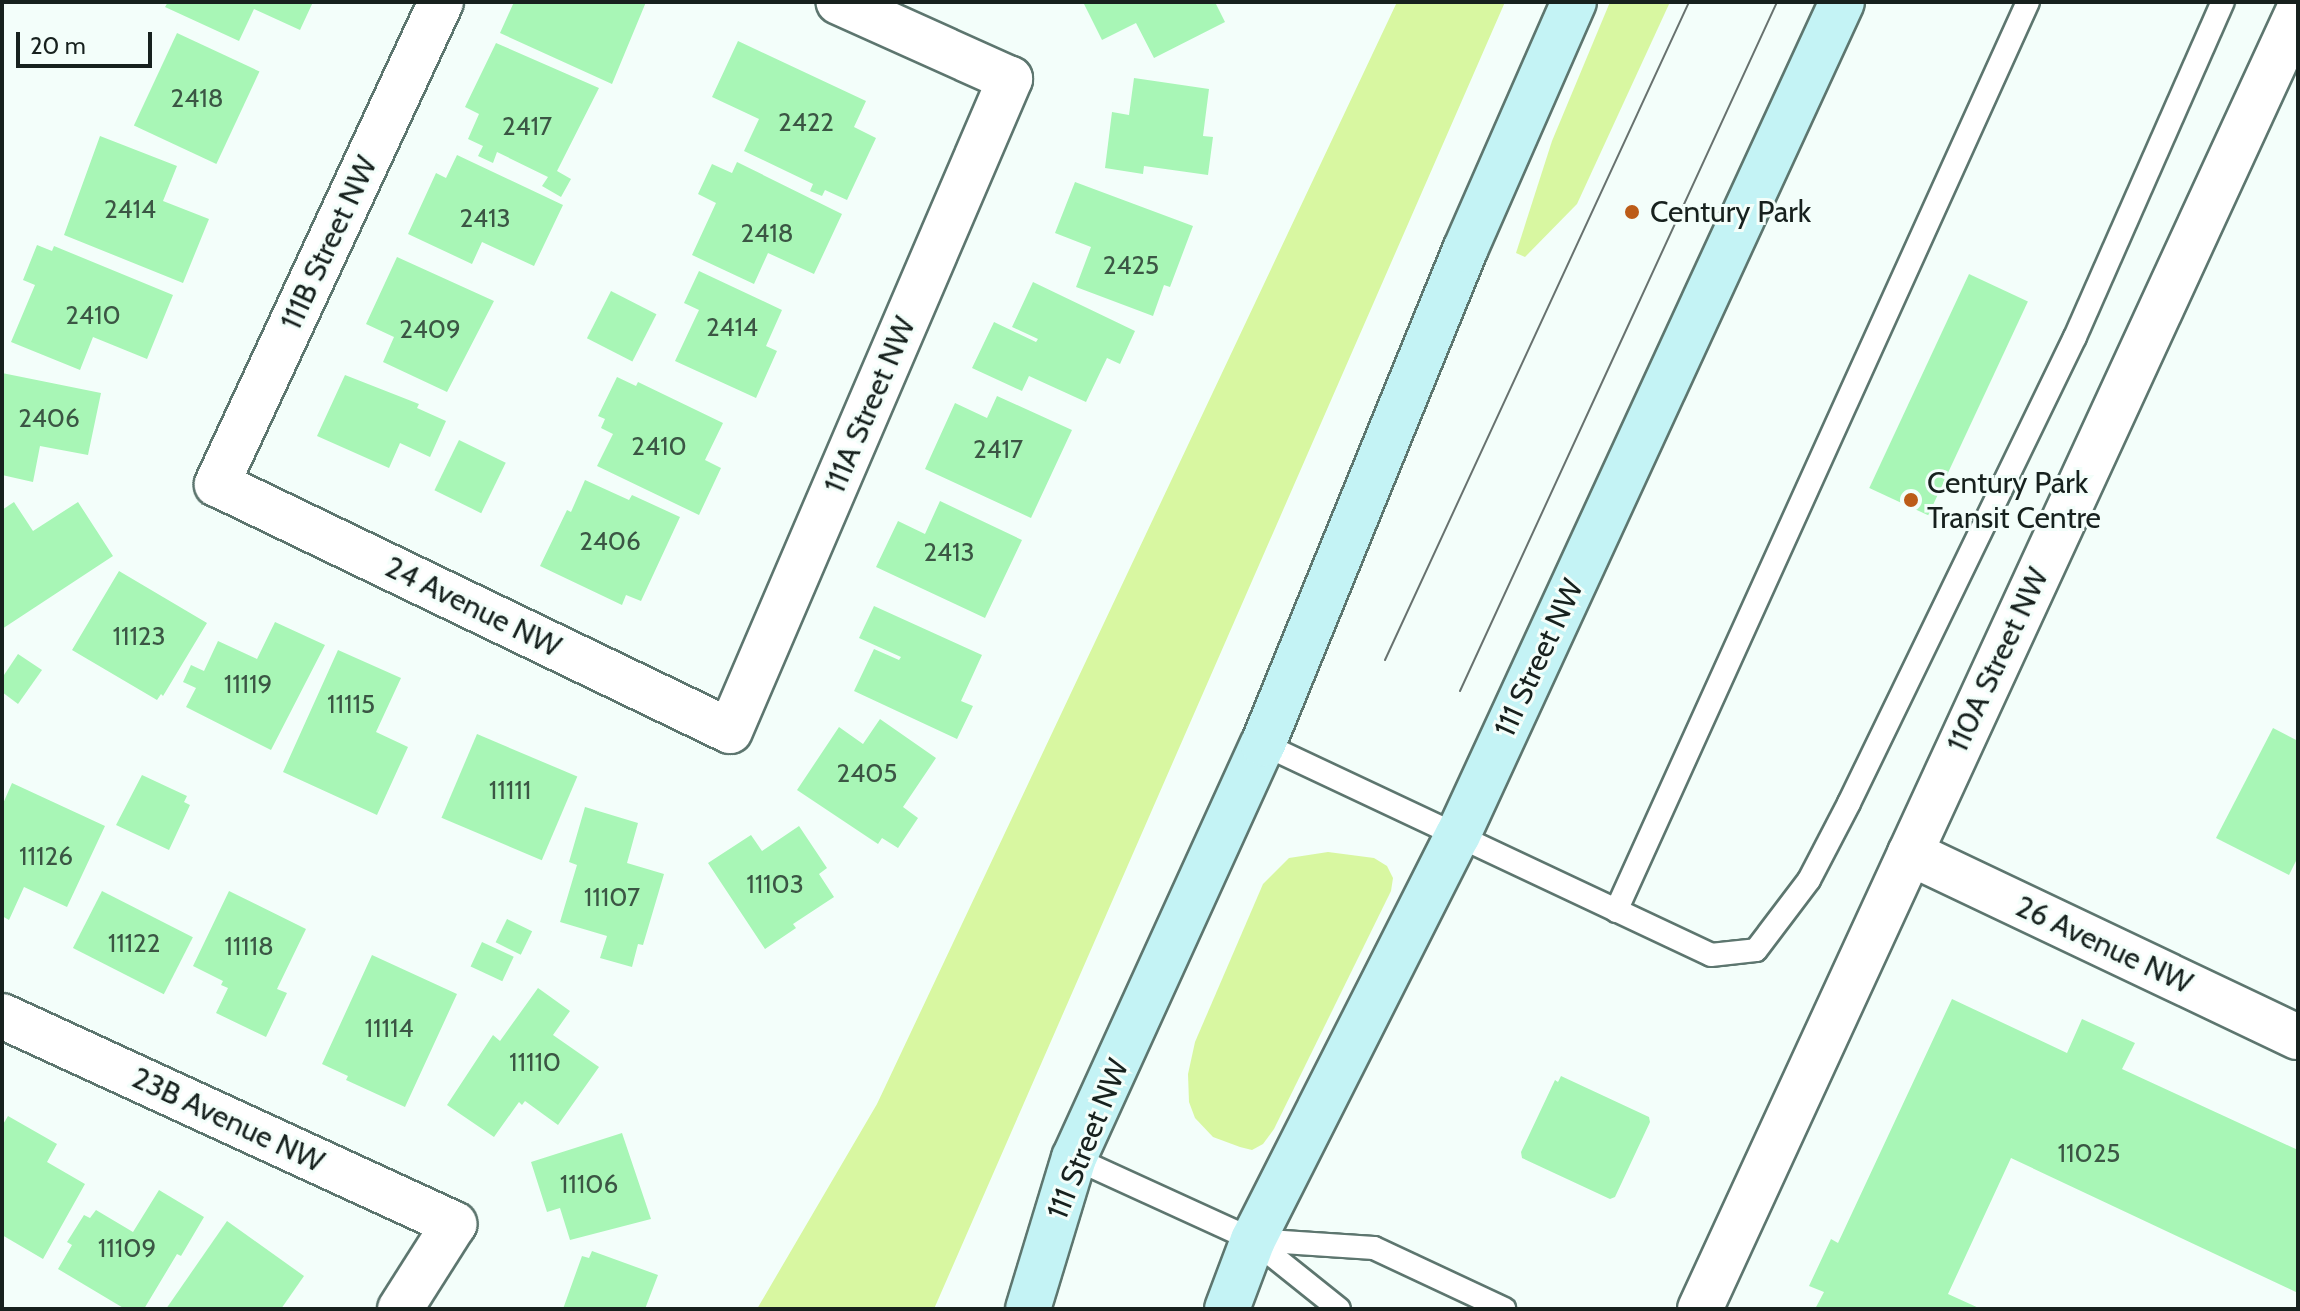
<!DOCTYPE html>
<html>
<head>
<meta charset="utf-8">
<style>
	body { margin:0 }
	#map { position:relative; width:2300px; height:1311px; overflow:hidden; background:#f3fefa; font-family:Cabin,sans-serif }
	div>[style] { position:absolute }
	.green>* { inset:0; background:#d8f7a1 }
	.building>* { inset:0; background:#a8f6b6; transform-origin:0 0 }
	.roads { filter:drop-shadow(2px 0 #5d766f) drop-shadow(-2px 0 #5d766f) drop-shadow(0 2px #5d766f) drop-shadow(0 -2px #5d766f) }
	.lane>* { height:22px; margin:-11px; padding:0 11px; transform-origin:11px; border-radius:11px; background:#fff }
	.street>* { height:44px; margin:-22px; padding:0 22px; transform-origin:22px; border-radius:22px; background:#fff }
	.secondary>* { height:44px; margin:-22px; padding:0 22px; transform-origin:22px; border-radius:22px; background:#c4f3f5 }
	.tram>* { height:2px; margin:-1px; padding:0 1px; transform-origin:1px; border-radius:1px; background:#68726f }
	.dots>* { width:22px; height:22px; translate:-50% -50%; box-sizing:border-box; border:4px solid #f3fefa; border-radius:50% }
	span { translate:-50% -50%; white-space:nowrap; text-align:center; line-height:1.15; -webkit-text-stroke:6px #f3fefa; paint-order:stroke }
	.number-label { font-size:26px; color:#3b5644 }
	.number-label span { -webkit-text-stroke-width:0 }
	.poi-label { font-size:30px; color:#17211e }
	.left { translate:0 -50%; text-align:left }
	.street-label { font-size:30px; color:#17211e }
	.frame { position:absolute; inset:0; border:4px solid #17211e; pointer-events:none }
	.scale { position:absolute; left:16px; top:32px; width:136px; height:36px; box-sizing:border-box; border:4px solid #17211e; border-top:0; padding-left:10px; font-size:24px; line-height:28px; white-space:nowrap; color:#17211e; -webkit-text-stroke:6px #f3fefa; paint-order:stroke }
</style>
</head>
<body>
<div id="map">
	<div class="green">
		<div style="clip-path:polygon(1397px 2px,1505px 2px,934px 1309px,757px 1309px,877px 1104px)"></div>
		<div style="clip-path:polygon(1610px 2px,1670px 2px,1577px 204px,1525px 257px,1516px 253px,1552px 141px)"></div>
		<div style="clip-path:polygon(1328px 852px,1374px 858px,1387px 866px,1393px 878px,1391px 891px,1274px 1129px,1263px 1144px,1252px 1150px,1240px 1147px,1213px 1137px,1195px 1118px,1189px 1102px,1188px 1074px,1195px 1042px,1263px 884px,1289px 858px)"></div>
	</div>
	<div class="building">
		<div style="clip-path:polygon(168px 2px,313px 2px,300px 30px,254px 9px,239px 41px,165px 7px)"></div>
		<div style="clip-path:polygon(514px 2px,567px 3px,646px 2px,612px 84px,500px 33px)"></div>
		<div style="clip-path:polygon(1083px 2px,1215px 2px,1225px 22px,1154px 58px,1136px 23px,1102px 40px)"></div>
		<div style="left:177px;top:33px;width:91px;height:102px;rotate:25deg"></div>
		<div style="clip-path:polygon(738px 41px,866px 101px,854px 127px,876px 138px,847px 200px,825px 190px,822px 196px,810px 191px,813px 184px,744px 151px,759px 119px,712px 97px)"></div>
		<div style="clip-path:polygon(496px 43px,599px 88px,557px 171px,571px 179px,561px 197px,542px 186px,548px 177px,497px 152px,493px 163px,478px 156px,483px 146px,468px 139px,479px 114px,465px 107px)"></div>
		<div style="clip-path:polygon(1134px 78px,1209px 89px,1203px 136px,1213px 137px,1208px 175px,1144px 166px,1143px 174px,1105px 168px,1112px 112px,1129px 115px)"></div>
		<div style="clip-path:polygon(100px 136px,177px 166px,163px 201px,209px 219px,183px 283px,64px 235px)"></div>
		<div style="clip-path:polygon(457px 155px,563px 205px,534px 266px,482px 242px,472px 264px,408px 234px,436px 173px,446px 178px)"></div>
		<div style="clip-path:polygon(737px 162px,842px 214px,814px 274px,768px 253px,754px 284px,692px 255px,716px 203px,698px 194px,712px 164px,732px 173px)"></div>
		<div style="clip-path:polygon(1075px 182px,1193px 226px,1170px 287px,1164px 285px,1153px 316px,1076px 287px,1091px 247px,1055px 233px)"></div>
		<div style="clip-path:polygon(37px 245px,52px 251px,54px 246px,173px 295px,147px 359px,93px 337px,80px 370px,11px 342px,35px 285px,23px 280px)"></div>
		<div style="clip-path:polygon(397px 257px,494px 301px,447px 392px,383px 362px,394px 337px,366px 324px)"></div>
		<div style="clip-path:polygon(699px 271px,782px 310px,766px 346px,777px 351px,756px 398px,675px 361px,699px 310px,684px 303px)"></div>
		<div style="left:1969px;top:274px;width:65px;height:236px;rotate:25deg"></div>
		<div style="clip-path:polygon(1033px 282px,1135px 331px,1120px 364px,1107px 358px,1086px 402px,1029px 376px,1022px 391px,972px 368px,994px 322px,1036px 342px,1038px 339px,1012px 327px)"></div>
		<div style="left:611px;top:291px;width:51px;height:53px;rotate:27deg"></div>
		<div style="clip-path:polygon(2px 373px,101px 393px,88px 455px,40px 446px,33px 482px,2px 475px)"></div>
		<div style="clip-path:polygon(345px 375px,419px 404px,417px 408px,446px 421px,430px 457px,400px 443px,389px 468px,317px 436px)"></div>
		<div style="clip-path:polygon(617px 377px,636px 386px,638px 382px,723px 423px,705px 460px,721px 468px,699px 515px,597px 466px,613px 434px,601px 428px,605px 419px,598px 416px)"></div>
		<div style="clip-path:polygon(997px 396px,1072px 430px,1031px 518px,925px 469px,955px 403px,987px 418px)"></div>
		<div style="left:459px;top:440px;width:52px;height:56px;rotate:26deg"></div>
		<div style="clip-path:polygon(585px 480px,629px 500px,632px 495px,680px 517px,641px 601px,626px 595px,622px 605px,540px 566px,567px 510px,571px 512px)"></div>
		<div style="clip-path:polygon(940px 501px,1022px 540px,985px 618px,876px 567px,898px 521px,925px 534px)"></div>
		<div style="clip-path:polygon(14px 502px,33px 531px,78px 502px,113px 556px,2px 629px,2px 510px)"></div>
		<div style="clip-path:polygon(119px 571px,207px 623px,163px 696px,161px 694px,157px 700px,72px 650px)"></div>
		<div style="clip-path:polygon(874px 606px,982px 655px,961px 701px,973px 706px,957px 739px,854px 691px,874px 649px,899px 660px,901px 657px,859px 638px)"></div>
		<div style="clip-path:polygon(275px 622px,325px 645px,271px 750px,186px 707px,196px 688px,183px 682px,191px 665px,204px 671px,218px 641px,257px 659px)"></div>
		<div style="clip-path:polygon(338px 650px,401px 678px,376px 732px,408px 747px,377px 815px,283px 772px)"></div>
		<div style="clip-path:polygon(18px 654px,42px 670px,18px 704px,2px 692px,2px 678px)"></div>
		<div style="clip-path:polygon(880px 719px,936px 758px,903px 807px,918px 818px,898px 848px,882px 838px,878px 844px,797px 790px,839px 727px,863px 744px)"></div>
		<div style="clip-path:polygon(2273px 728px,2298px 741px,2298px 857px,2289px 875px,2216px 838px)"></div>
		<div style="left:477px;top:734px;width:109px;height:91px;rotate:23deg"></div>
		<div style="clip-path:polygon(142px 775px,187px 796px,184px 802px,190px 805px,169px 850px,116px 825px)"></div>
		<div style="clip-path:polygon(12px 783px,105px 826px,67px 907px,24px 887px,9px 920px,2px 916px,2px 806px)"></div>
		<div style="clip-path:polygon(585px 807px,638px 823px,627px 863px,664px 874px,643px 945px,638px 944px,632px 967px,600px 958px,607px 936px,560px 922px,577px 865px,569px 862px)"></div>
		<div style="clip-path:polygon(799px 826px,827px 868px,819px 874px,834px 897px,793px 924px,796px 928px,765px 949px,708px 863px,751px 835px,762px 851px)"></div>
		<div style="left:102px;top:891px;width:102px;height:64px;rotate:27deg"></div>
		<div style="clip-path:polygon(229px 891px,306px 929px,277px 989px,287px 993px,266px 1037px,216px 1013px,228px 988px,221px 985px,223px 981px,193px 966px)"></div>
		<div style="left:507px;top:919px;width:28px;height:26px;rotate:26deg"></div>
		<div style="left:482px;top:942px;width:35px;height:27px;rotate:25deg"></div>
		<div style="clip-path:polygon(372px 955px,457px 994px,405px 1107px,346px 1080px,348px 1076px,322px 1064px)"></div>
		<div style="clip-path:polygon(538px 988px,570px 1011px,553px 1035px,599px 1067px,558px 1125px,525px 1101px,522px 1105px,519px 1102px,494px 1137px,447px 1105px,493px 1035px,500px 1041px)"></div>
		<div style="clip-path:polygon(1952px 999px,2067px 1053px,2082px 1019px,2135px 1043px,2122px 1069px,2298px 1150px,2298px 1293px,2011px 1158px,1948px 1294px,1981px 1309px,1815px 1309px,1824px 1292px,1809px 1286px,1831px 1239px,1838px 1243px)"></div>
		<div style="clip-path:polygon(1561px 1076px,1649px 1117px,1650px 1122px,1615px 1197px,1610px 1199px,1522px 1158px,1521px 1152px,1555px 1080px,1558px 1082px)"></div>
		<div style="clip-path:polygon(8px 1116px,57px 1144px,47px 1162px,85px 1184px,43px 1259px,2px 1235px,2px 1126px)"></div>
		<div style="clip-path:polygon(622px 1133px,651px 1219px,570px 1240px,560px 1208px,547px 1212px,531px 1162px)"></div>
		<div style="clip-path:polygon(159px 1190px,204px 1217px,181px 1256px,177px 1254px,144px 1309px,125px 1309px,58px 1269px,72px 1245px,67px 1242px,84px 1215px,90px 1218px,96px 1210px,133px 1232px)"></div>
		<div style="clip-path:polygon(227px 1221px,304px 1276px,281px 1309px,166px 1309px)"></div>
		<div style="clip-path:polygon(592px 1251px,658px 1275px,645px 1309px,563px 1309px,582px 1256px,589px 1258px)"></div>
	</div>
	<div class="roads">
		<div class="lane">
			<div style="left:1263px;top:744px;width:495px;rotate:25.2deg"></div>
			<div style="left:1711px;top:955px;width:45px;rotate:-6.3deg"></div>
			<div style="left:1756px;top:950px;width:88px;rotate:-52.9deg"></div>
			<div style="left:1809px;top:880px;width:87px;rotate:-62.5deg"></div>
			<div style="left:1849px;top:803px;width:518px;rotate:-64.13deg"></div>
			<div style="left:2075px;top:337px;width:366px;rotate:-66.2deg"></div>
			<div style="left:1616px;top:911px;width:998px;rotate:-65.62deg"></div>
			<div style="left:1074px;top:1158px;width:197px;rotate:24.6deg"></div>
			<div style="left:1253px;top:1240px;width:110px;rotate:38.7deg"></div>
			<div style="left:1253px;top:1240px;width:121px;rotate:3.8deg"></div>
			<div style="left:1374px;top:1248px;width:144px;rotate:25.1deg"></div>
		</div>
		<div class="street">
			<div style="left:441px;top:2px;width:532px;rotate:114.93deg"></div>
			<div style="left:217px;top:484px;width:569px;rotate:25.71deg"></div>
			<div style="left:730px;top:731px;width:710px;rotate:-66.76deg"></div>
			<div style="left:1010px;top:79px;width:188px;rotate:-155.8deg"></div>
			<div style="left:1910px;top:853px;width:429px;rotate:25.4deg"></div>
			<div style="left:2px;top:1016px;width:498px;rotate:24.7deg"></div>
			<div style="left:454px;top:1224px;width:101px;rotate:122.4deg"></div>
			<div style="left:1700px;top:1309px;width:1428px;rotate:-65.25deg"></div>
		</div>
		<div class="secondary">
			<div style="left:1028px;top:1309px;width:158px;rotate:-73.1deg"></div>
			<div style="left:1074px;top:1158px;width:455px;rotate:-65.5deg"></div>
			<div style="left:1263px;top:744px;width:534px;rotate:-67.76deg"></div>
			<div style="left:1465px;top:250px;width:271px;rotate:-66.3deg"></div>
			<div style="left:1227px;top:1309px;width:74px;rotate:-69.4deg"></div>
			<div style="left:1253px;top:1240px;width:454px;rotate:-63.2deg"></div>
			<div style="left:1458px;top:835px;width:917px;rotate:-65.25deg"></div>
		</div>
	</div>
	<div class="tram">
		<div style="left:1385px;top:660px;width:725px;rotate:-65.2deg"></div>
		<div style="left:1460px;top:691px;width:758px;rotate:-65.29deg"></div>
	</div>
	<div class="dots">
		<div style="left:1632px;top:212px;background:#bc5c18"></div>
		<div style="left:1911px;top:500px;background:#bc5c18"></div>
	</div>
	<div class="number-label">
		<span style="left:197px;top:99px">2418</span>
		<span style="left:806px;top:123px">2422</span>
		<span style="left:527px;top:127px">2417</span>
		<span style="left:130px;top:210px">2414</span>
		<span style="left:485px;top:219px">2413</span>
		<span style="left:767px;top:234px">2418</span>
		<span style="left:1131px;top:266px">2425</span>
		<span style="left:93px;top:316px">2410</span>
		<span style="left:732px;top:328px">2414</span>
		<span style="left:430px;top:330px">2409</span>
		<span style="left:49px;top:419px">2406</span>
		<span style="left:659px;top:447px">2410</span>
		<span style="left:998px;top:450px">2417</span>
		<span style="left:610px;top:542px">2406</span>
		<span style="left:949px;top:553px">2413</span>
		<span style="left:139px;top:637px">11123</span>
		<span style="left:248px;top:685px">11119</span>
		<span style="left:351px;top:705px">11115</span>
		<span style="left:867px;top:774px">2405</span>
		<span style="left:510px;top:791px">11111</span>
		<span style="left:46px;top:857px">11126</span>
		<span style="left:775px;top:885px">11103</span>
		<span style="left:612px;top:898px">11107</span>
		<span style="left:134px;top:944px">11122</span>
		<span style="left:249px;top:947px">11118</span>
		<span style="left:389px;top:1029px">11114</span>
		<span style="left:535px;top:1063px">11110</span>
		<span style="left:2089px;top:1154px">11025</span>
		<span style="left:589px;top:1185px">11106</span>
		<span style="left:127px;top:1249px">11109</span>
	</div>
	<div class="poi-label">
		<span class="left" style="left:1650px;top:212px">Century Park</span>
		<span class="left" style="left:1927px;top:500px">Century Park<br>Transit Centre</span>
	</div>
	<div class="street-label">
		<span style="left:329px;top:243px;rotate:-65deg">111B Street NW</span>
		<span style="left:870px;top:405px;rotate:-67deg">111A Street NW</span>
		<span style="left:473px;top:607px;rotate:26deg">24 Avenue NW</span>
		<span style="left:1539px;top:658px;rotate:-65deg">111 Street NW</span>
		<span style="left:1998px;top:660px;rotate:-65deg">110A Street NW</span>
		<span style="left:2104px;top:945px;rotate:25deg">26 Avenue NW</span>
		<span style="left:228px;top:1120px;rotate:25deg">23B Avenue NW</span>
		<span style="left:1088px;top:1139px;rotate:-68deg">111 Street NW</span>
	</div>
	<div class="frame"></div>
	<div class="scale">20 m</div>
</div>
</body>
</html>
